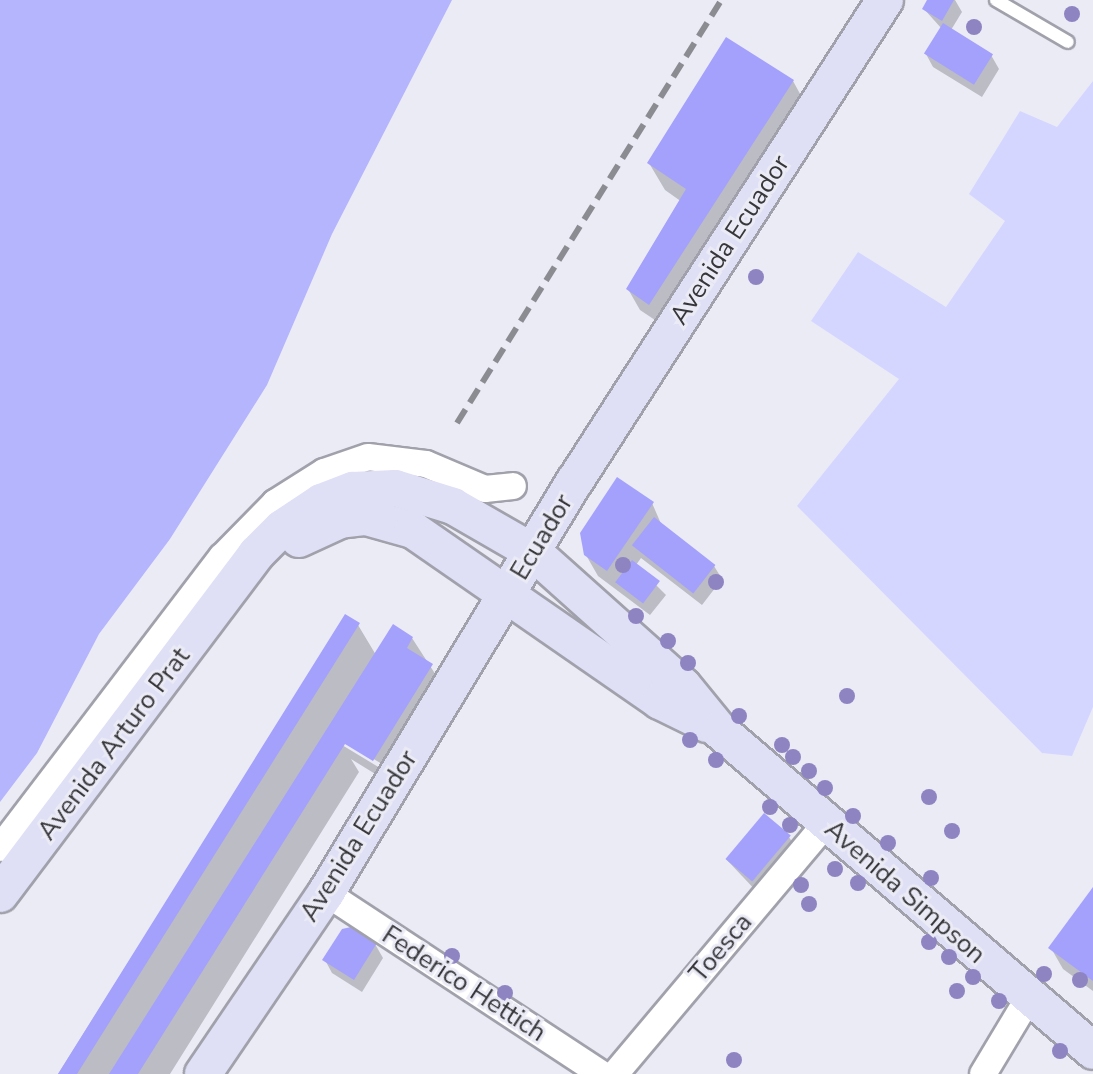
<!DOCTYPE html>
<html>
<head>
<meta charset="utf-8">
<style>
	body { margin:0 }
	#map { position:relative; width:1093px; height:1074px; overflow:hidden; background:#ebebf6; font-family:"Nunito Sans",sans-serif }
	div>[style] { position:absolute }
	.green>* { inset:0; background:#d5d6ff }
	.water>* { inset:0; background:#b5b5fe }
	.shadow>* { inset:0; background:#0003 }
	.building>* { inset:0; background:#a4a1fc; transform-origin:0 0 }
	.roads { filter:drop-shadow(2px 0 #a0a1ab) drop-shadow(-2px 0 #a0a1ab) drop-shadow(0 2px #a0a1ab) drop-shadow(0 -2px #a0a1ab) }
	.lane>* { height:12px; margin:-6px; padding:0 6px; transform-origin:6px; border-radius:6px; background:#fff }
	.street>* { height:26px; margin:-13px; padding:0 13px; transform-origin:13px; border-radius:13px; background:#fff }
	.secondary>* { height:36px; margin:-18px; padding:0 18px; transform-origin:18px; border-radius:18px; background:#dfdff6 }
	.rail>* { height:6px; margin-top:-3px; transform-origin:0; background:repeating-linear-gradient(90deg,#8b8b92 0 16px,transparent 0 24px) }
	.trees>* { width:16px; height:16px; margin:-8px; border-radius:50%; background:#8e84c2 }
	span { translate:-50% -50%; white-space:nowrap; text-align:center; line-height:1.15; -webkit-text-stroke:6px #ebebf6; paint-order:stroke }
	.street-label { font-size:26px; color:#37373b }
</style>
</head>
<body>
<div id="map">
	<div class="green">
		<div style="clip-path:polygon(1093px 81px,1093px 707px,1072px 756px,1042px 753px,797px 506px,899px 379px,811px 321px,858px 252px,946px 307px,1005px 221px,969px 194px,1020px 111px,1057px 127px)"></div>
	</div>
	<div class="water">
		<div style="clip-path:polygon(0 0,452px 0,332px 234px,267px 385px,170px 539px,99px 634px,37px 753px,0 802px)"></div>
	</div>
	<div class="shadow">
		<div style="clip-path:polygon(930px 0,955px 0,962px 12px,951px 30px,991px 55px,999px 69px,982px 97px,933px 67px,926px 54px,942px 29px,924px 9px)"></div>
		<div style="clip-path:polygon(793px 81px,804px 101px,661px 324px,640px 310px,628px 289px,682px 202px,665px 190px,649px 163px)"></div>
		<div style="clip-path:polygon(652px 503px,662px 526px,714px 566px,722px 579px,702px 605px,641px 558px,636px 565px,666px 595px,650px 615px,598px 576px,586px 555px)"></div>
		<div style="clip-path:polygon(evenodd,346px 617px,358px 625px,376px 655px,412px 638px,443px 686px,385px 780px,351px 759px,359px 772px,170px 1074px,58px 1074px,346px 617px,342px 740px,382px 764px,380px 768px,342px 745px,342px 740px)"></div>
		<div style="clip-path:polygon(789px 837px,797px 850px,759px 894px,726px 859px)"></div>
		<div style="clip-path:polygon(1093px 891px,1093px 991px,1063px 969px,1051px 948px)"></div>
		<div style="clip-path:polygon(375px 944px,383px 958px,362px 992px,332px 973px,325px 960px)"></div>
	</div>
	<div class="building">
		<div style="clip-path:polygon(927px 0,954px 0,942px 21px,922px 9px)"></div>
		<div style="left:943px;top:23px;width:59px;height:36px;rotate:32deg"></div>
		<div style="clip-path:polygon(726px 37px,794px 80px,649px 305px,626px 289px,686px 189px,647px 163px)"></div>
		<div style="clip-path:polygon(617px 477px,654px 502px,607px 571px,584px 555px,580px 533px)"></div>
		<div style="left:654px;top:517px;width:78px;height:36px;rotate:38deg"></div>
		<div style="left:632px;top:560px;width:35px;height:28px;rotate:37deg"></div>
		<div style="clip-path:polygon(345px 614px,360px 623px,301px 717px,77px 1074px,58px 1074px)"></div>
		<div style="clip-path:polygon(393px 624px,413px 637px,407px 648px,433px 664px,373px 761px,345px 744px,138px 1074px,109px 1074px)"></div>
		<div style="left:764px;top:813px;width:35px;height:60px;rotate:40deg"></div>
		<div style="clip-path:polygon(1093px 887px,1093px 981px,1048px 948px)"></div>
		<div style="clip-path:polygon(351px 927px,377px 943px,354px 980px,322px 960px,342px 929px)"></div>
	</div>
	<div class="roads">
		<div class="lane">
			<div style="left:996px;top:0;width:83px;rotate:30.3deg"></div>
		</div>
		<div class="street">
			<div style="left:0;top:848px;width:366px;rotate:-52.7deg"></div>
			<div style="left:222px;top:557px;width:76px;rotate:-45.5deg"></div>
			<div style="left:275px;top:503px;width:58px;rotate:-32.3deg"></div>
			<div style="left:324px;top:472px;width:46px;rotate:-18.8deg"></div>
			<div style="left:368px;top:457px;width:58px;rotate:6.9deg"></div>
			<div style="left:426px;top:464px;width:64px;rotate:23deg"></div>
			<div style="left:485px;top:489px;width:28px;rotate:-6deg"></div>
			<div style="left:326px;top:893px;width:330px;rotate:33.3deg"></div>
			<div style="left:615px;top:1074px;width:328px;rotate:-49.9deg"></div>
			<div style="left:983px;top:1074px;width:87px;rotate:-59deg"></div>
		</div>
		<div class="secondary">
			<div style="left:299px;top:539px;width:45px;rotate:-24.9deg"></div>
			<div style="left:340px;top:520px;width:26px;rotate:-7deg"></div>
			<div style="left:366px;top:517px;width:49px;rotate:15.5deg"></div>
			<div style="left:413px;top:530px;width:300px;rotate:34.7deg"></div>
			<div style="left:660px;top:701px;width:52px;rotate:26.1deg"></div>
			<div style="left:0;top:894px;width:426px;rotate:-53deg"></div>
			<div style="left:256px;top:554px;width:37px;rotate:-45deg"></div>
			<div style="left:282px;top:528px;width:47px;rotate:-33.7deg"></div>
			<div style="left:321px;top:502px;width:34px;rotate:-21deg"></div>
			<div style="left:353px;top:490px;width:42px;rotate:-2.7deg"></div>
			<div style="left:395px;top:488px;width:61px;rotate:17.2deg"></div>
			<div style="left:453px;top:506px;width:92px;rotate:29.9deg"></div>
			<div style="left:533px;top:552px;width:201px;rotate:41.8deg"></div>
			<div style="left:683px;top:686px;width:57px;rotate:50.7deg"></div>
			<div style="left:719px;top:730px;width:493px;rotate:40.6deg"></div>
			<div style="left:203px;top:1074px;width:219px;rotate:-55.8deg"></div>
			<div style="left:326px;top:893px;width:481px;rotate:-58.9deg"></div>
			<div style="left:575px;top:481px;width:572px;rotate:-57.2deg"></div>
		</div>
	</div>
	<div class="rail">
		<div style="left:457px;top:423px;width:499px;rotate:-58deg"></div>
	</div>
	<div class="trees">
		<div style="left:1072px;top:14px"></div>
		<div style="left:974px;top:27px"></div>
		<div style="left:756px;top:277px"></div>
		<div style="left:623px;top:565px"></div>
		<div style="left:716px;top:582px"></div>
		<div style="left:636px;top:616px"></div>
		<div style="left:668px;top:641px"></div>
		<div style="left:688px;top:663px"></div>
		<div style="left:847px;top:696px"></div>
		<div style="left:739px;top:716px"></div>
		<div style="left:690px;top:740px"></div>
		<div style="left:782px;top:745px"></div>
		<div style="left:793px;top:757px"></div>
		<div style="left:716px;top:760px"></div>
		<div style="left:809px;top:771px"></div>
		<div style="left:825px;top:788px"></div>
		<div style="left:929px;top:797px"></div>
		<div style="left:770px;top:807px"></div>
		<div style="left:853px;top:816px"></div>
		<div style="left:790px;top:825px"></div>
		<div style="left:952px;top:831px"></div>
		<div style="left:888px;top:843px"></div>
		<div style="left:835px;top:869px"></div>
		<div style="left:931px;top:878px"></div>
		<div style="left:858px;top:883px"></div>
		<div style="left:801px;top:885px"></div>
		<div style="left:809px;top:904px"></div>
		<div style="left:929px;top:942px"></div>
		<div style="left:452px;top:956px"></div>
		<div style="left:949px;top:957px"></div>
		<div style="left:1044px;top:974px"></div>
		<div style="left:973px;top:977px"></div>
		<div style="left:1080px;top:980px"></div>
		<div style="left:957px;top:991px"></div>
		<div style="left:505px;top:993px"></div>
		<div style="left:999px;top:1001px"></div>
		<div style="left:1060px;top:1051px"></div>
		<div style="left:734px;top:1060px"></div>
	</div>
	<div class="street-label">
		<span style="left:730px;top:240px;rotate:-57deg">Avenida Ecuador</span>
		<span style="left:542px;top:537px;rotate:-59deg">Ecuador</span>
		<span style="left:114px;top:744px;rotate:-53deg">Avenida Arturo Prat</span>
		<span style="left:359px;top:836px;rotate:-58deg">Avenida Ecuador</span>
		<span style="left:905px;top:892px;rotate:41deg">Avenida Simpson</span>
		<span style="left:721px;top:948px;rotate:-50deg">Toesca</span>
		<span style="left:464px;top:984px;rotate:33deg">Federico Hettich</span>
	</div>
</div>
</body>
</html>
